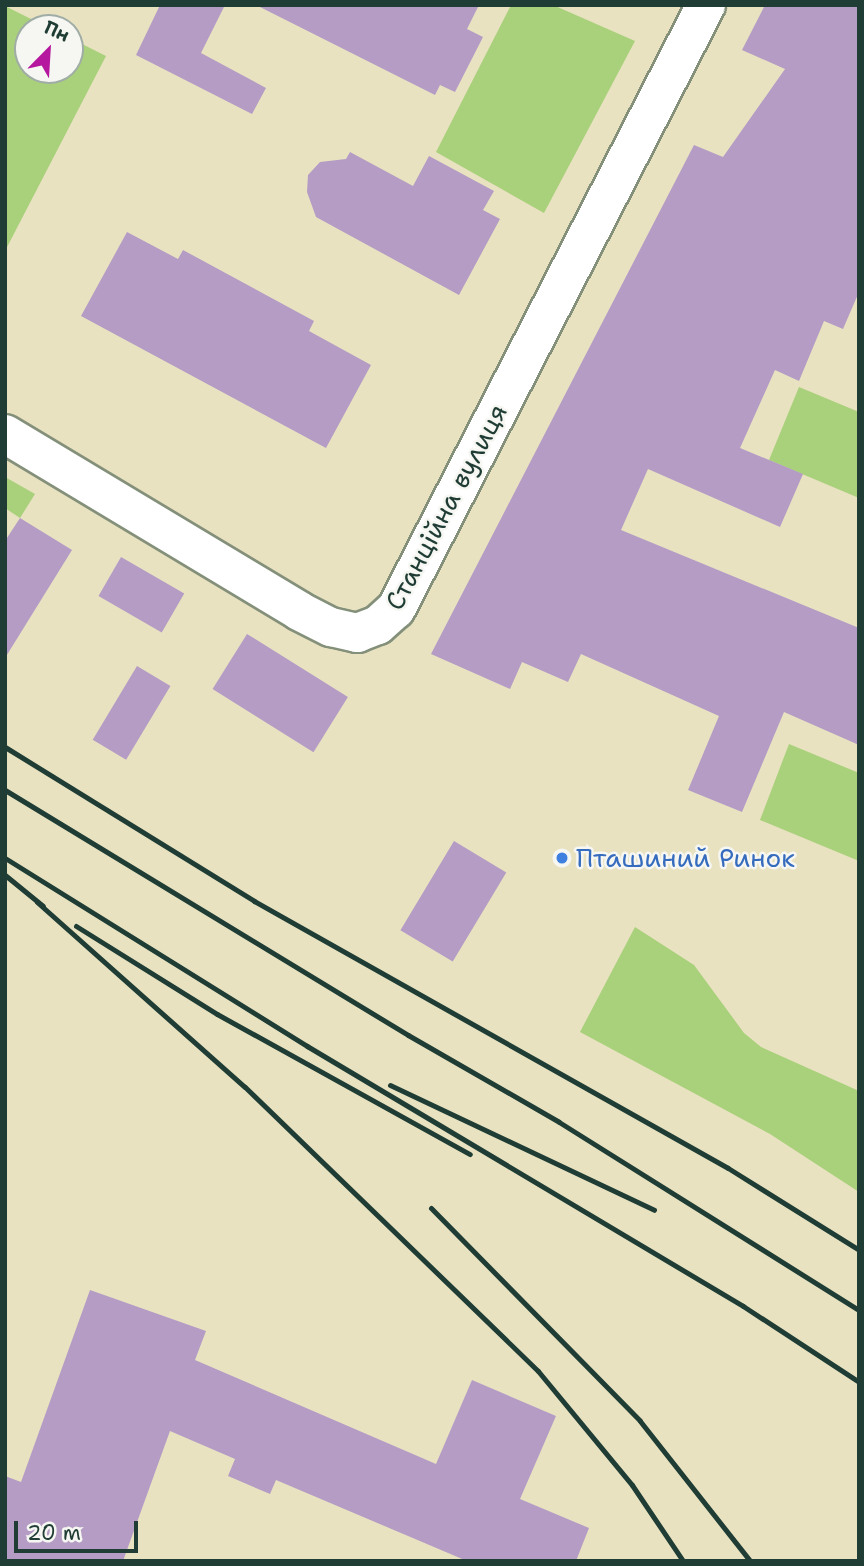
<!DOCTYPE html>
<html>
<head>
<meta charset="utf-8">
<style>
	body { margin:0 }
	#map { position:relative; width:864px; height:1566px; overflow:hidden; background:#e8e2c1; font-family:"Shantell Sans",sans-serif }
	div>[style] { position:absolute }
	.green>* { inset:0; background:#a9d07a }
	.building>* { inset:0; background:#b49cc5; transform-origin:0 0 }
	.roads { filter:drop-shadow(2px 0 #84907a) drop-shadow(-2px 0 #84907a) drop-shadow(0 2px #84907a) drop-shadow(0 -2px #84907a) }
	.street>* { height:38px; margin:-19px; padding:0 19px; transform-origin:19px; border-radius:19px; background:#fff }
	.rail>* { height:5px; margin:-2.5px; padding:0 2.5px; transform-origin:2.5px; border-radius:2.5px; background:#1f3d34 }
	.dots>* { width:19px; height:19px; translate:-50% -50%; box-sizing:border-box; border:4px solid #f6f6f2; border-radius:50% }
	span { translate:-50% -50%; white-space:nowrap; text-align:center; line-height:1.15; -webkit-text-stroke:5px #f6f6f2; paint-order:stroke }
	.street-label { font-size:26px; color:#1f3d34 }
	.shop-label { font-size:26px; color:#366cbe }
	.left { translate:0 -50%; text-align:left }
	.frame { position:absolute; inset:0; border:7px solid #1f3d34; pointer-events:none }
	.north { position:absolute; left:14px; top:14px; width:70px; height:70px; box-sizing:border-box; background:#f6f6f2; border:2px solid #a0aca6; border-radius:50%; rotate:24deg; font-size:19px; font-weight:700; line-height:28px; text-align:center; color:#1f3d34 }
	.north::after { content:''; display:block; margin:auto; width:24px; height:32px; background:#b5179e; clip-path:polygon(50% 0,100% 100%,50% 72%,0 100%) }
	.scale { position:absolute; left:14px; top:1521px; width:124px; height:32px; box-sizing:border-box; border:4px solid #1f3d34; border-top:0; padding-left:9px; font-size:21px; line-height:24px; white-space:nowrap; color:#1f3d34; -webkit-text-stroke:5px #f6f6f2; paint-order:stroke }
</style>
</head>
<body>
<div id="map">
	<div class="green">
		<div style="clip-path:polygon(511px 5px,553px 5px,635px 41px,544px 213px,436px 152px)"></div>
		<div style="clip-path:polygon(5px 6px,49px 28px,28px 28px,28px 70px,70px 70px,70px 38px,106px 56px,5px 251px)"></div>
		<div style="clip-path:polygon(799px 387px,859px 412px,859px 498px,769px 460px)"></div>
		<div style="clip-path:polygon(5px 477px,35px 494px,20px 518px,5px 508px)"></div>
		<div style="clip-path:polygon(789px 744px,859px 773px,859px 861px,760px 820px)"></div>
		<div style="clip-path:polygon(635px 927px,694px 965px,744px 1033px,761px 1047px,859px 1091px,859px 1192px,770px 1134px,580px 1032px)"></div>
	</div>
	<div class="building">
		<div style="clip-path:polygon(160px 5px,225px 5px,201px 53px,266px 88px,252px 114px,136px 55px)"></div>
		<div style="clip-path:polygon(256px 5px,479px 5px,467px 29px,483px 37px,455px 92px,440px 85px,435px 95px)"></div>
		<div style="clip-path:polygon(765px 5px,859px 5px,859px 292px,843px 329px,824px 321px,799px 381px,775px 370px,740px 448px,803px 474px,780px 527px,648px 469px,621px 530px,859px 628px,859px 745px,784px 712px,742px 812px,688px 790px,719px 716px,581px 654px,568px 682px,522px 662px,510px 689px,431px 654px,694px 145px,723px 157px,785px 69px,742px 50px)"></div>
		<div style="clip-path:polygon(350px 152px,413px 186px,429px 156px,494px 191px,483px 210px,500px 219px,459px 295px,316px 217px,307px 192px,308px 175px,320px 162px,346px 159px)"></div>
		<div style="clip-path:polygon(127px 232px,178px 259px,183px 250px,314px 321px,309px 331px,371px 365px,326px 448px,81px 316px)"></div>
		<div style="clip-path:polygon(20px 518px,72px 550px,5px 658px,5px 541px)"></div>
		<div style="left:121px;top:557px;width:73px;height:45px;rotate:30deg"></div>
		<div style="left:247px;top:634px;width:119px;height:65px;rotate:32deg"></div>
		<div style="left:137px;top:666px;width:39px;height:86px;rotate:31deg"></div>
		<div style="left:454px;top:841px;width:61px;height:104px;rotate:31deg"></div>
		<div style="clip-path:polygon(90px 1290px,206px 1331px,195px 1360px,436px 1464px,472px 1380px,556px 1416px,520px 1499px,589px 1528px,576px 1561px,467px 1561px,276px 1480px,270px 1494px,228px 1476px,235px 1459px,170px 1431px,123px 1561px,5px 1561px,5px 1476px,21px 1482px)"></div>
	</div>
	<div class="roads">
		<div class="street">
			<div style="left:5px;top:434px;width:343px;rotate:31deg"></div>
			<div style="left:299px;top:611px;width:36px;rotate:27deg"></div>
			<div style="left:331px;top:627px;width:27px;rotate:13deg"></div>
			<div style="left:357px;top:633px;width:22px;rotate:-21deg"></div>
			<div style="left:378px;top:625px;width:24px;rotate:-42deg"></div>
			<div style="left:396px;top:609px;width:679px;rotate:-62.83deg"></div>
		</div>
	</div>
	<div class="rail">
		<div style="left:5px;top:747px;width:293px;rotate:31.7deg"></div>
		<div style="left:254px;top:901px;width:544px;rotate:29.39deg"></div>
		<div style="left:728px;top:1168px;width:155px;rotate:32deg"></div>
		<div style="left:5px;top:790px;width:472px;rotate:31.3deg"></div>
		<div style="left:408px;top:1035px;width:174px;rotate:29.9deg"></div>
		<div style="left:559px;top:1122px;width:354px;rotate:32.1deg"></div>
		<div style="left:5px;top:858px;width:356px;rotate:31.9deg"></div>
		<div style="left:307px;top:1046px;width:508px;rotate:30.81deg"></div>
		<div style="left:743px;top:1306px;width:139px;rotate:33.2deg"></div>
		<div style="left:5px;top:875px;width:49px;rotate:39.2deg"></div>
		<div style="left:37px;top:902px;width:278px;rotate:41.7deg"></div>
		<div style="left:245px;top:1087px;width:408px;rotate:44.1deg"></div>
		<div style="left:538px;top:1371px;width:148px;rotate:50.5deg"></div>
		<div style="left:632px;top:1485px;width:92px;rotate:56.1deg"></div>
		<div style="left:76px;top:926px;width:166px;rotate:32deg"></div>
		<div style="left:217px;top:1014px;width:289px;rotate:29deg"></div>
		<div style="left:390px;top:1085px;width:292px;rotate:25.3deg"></div>
		<div style="left:431px;top:1208px;width:298px;rotate:45.5deg"></div>
		<div style="left:640px;top:1421px;width:178px;rotate:51.8deg"></div>
	</div>
	<div class="dots">
		<div style="left:562px;top:858px;background:#3f7fe0"></div>
	</div>
	<div class="street-label">
		<span style="left:446px;top:507px;rotate:-62deg">Станційна вулиця</span>
	</div>
	<div class="shop-label">
		<span class="left" style="left:576px;top:858px">Пташиний Ринок</span>
	</div>
	<div class="frame"></div>
	<div class="north">Пн</div>
	<div class="scale">20 m</div>
</div>
</body>
</html>
